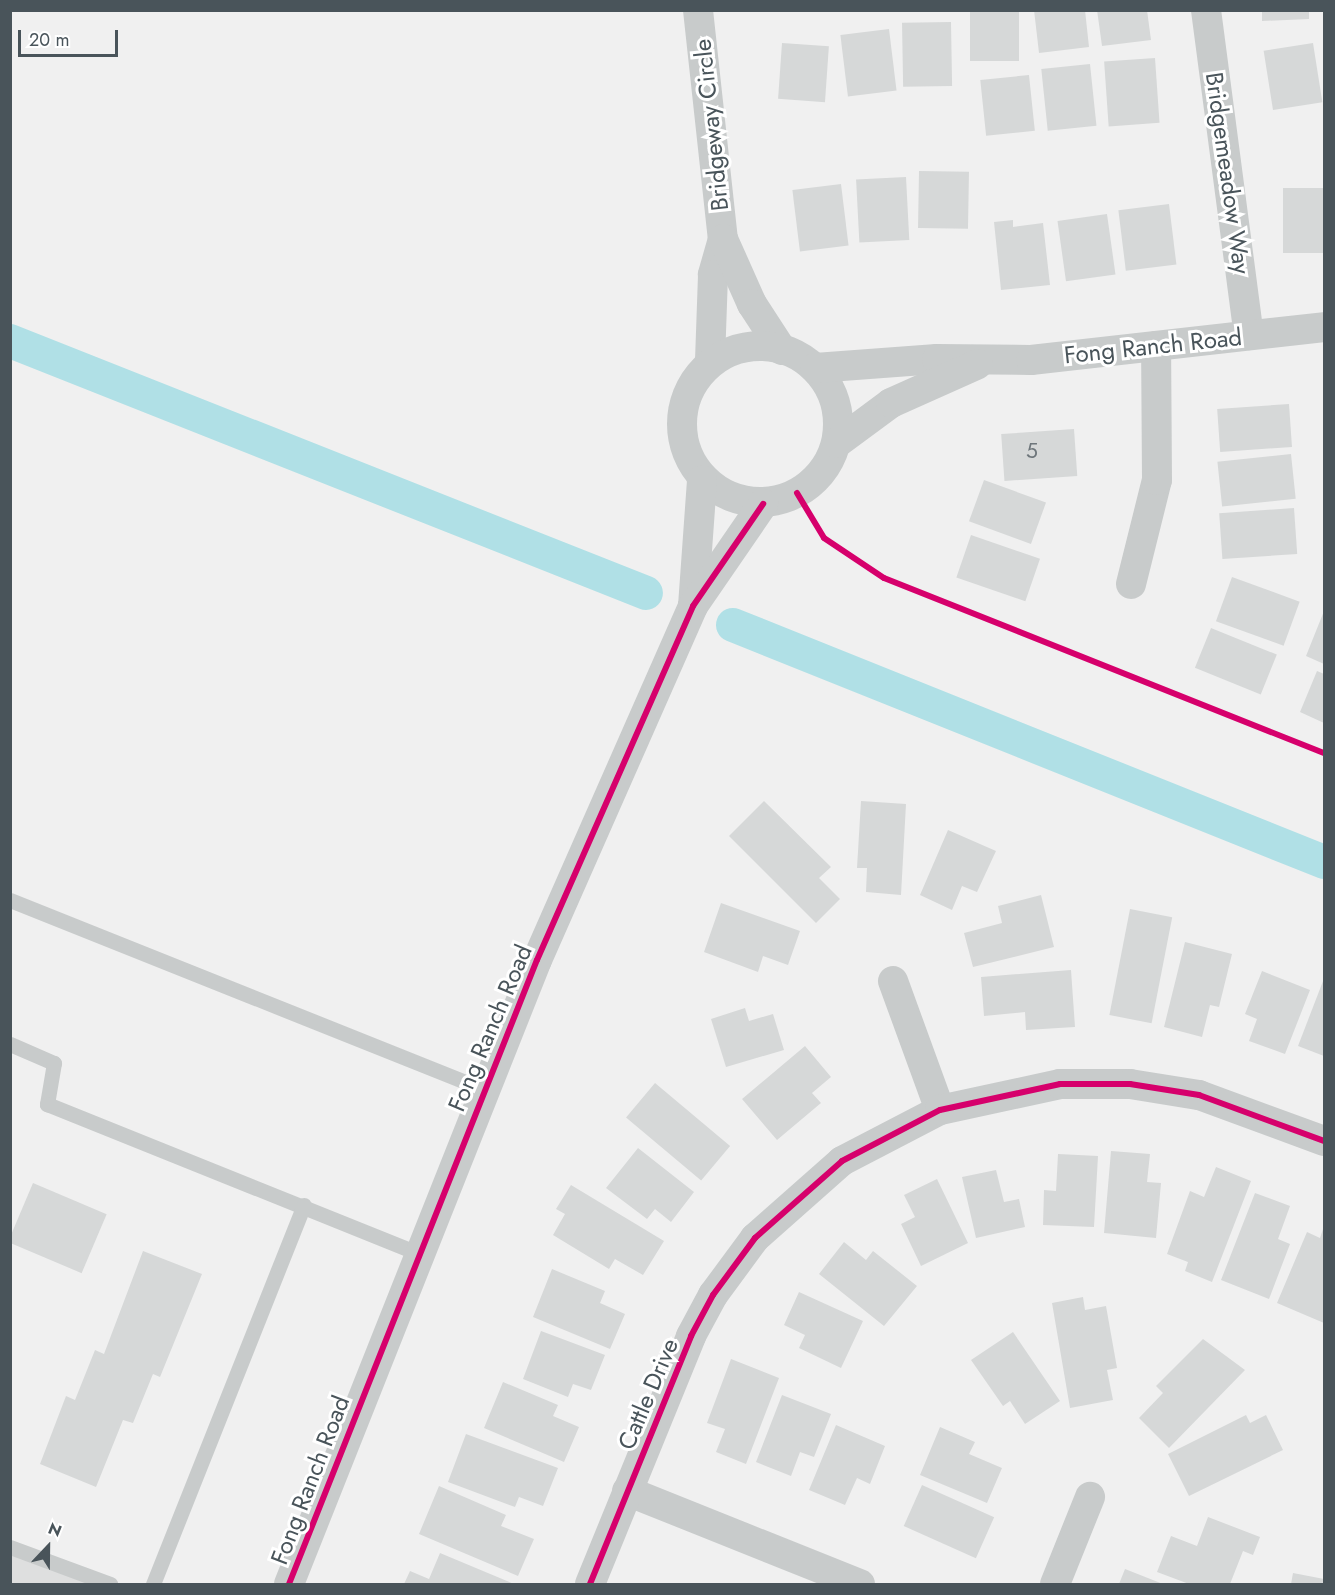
<!DOCTYPE html>
<html>
<head>
<meta charset="utf-8">
<style>
	body { margin:0 }
	#map { position:relative; width:1335px; height:1595px; overflow:hidden; background:#f0f0f0; font-family:Jost,sans-serif }
	div>[style] { position:absolute }
	.education>* { inset:0; background:#dedfdf }
	.canal>* { height:34px; margin:-17px; padding:0 17px; transform-origin:17px; border-radius:17px; background:#b0e0e6 }
	.building>* { inset:0; background:#d6d8d8; transform-origin:0 0 }
	.lane>* { height:15px; margin:-7.5px; padding:0 7.5px; transform-origin:7.5px; border-radius:7.5px; background:#c8cbcb }
	.street>* { height:30px; margin:-15px; padding:0 15px; transform-origin:15px; border-radius:15px; background:#c8cbcb }
	.street>.ring { margin:-15px; padding:0; box-sizing:content-box; background:none; border:30px solid #c8cbcb; border-radius:50% }
	.cycleway>* { height:6px; margin:-3px; padding:0 3px; transform-origin:3px; border-radius:3px; background:#d6006c }
	span { translate:-50% -50%; white-space:nowrap; text-align:center; line-height:1.15; -webkit-text-stroke:6px #fff; paint-order:stroke }
	.number-label { font-size:21px; color:#6e767b }
	.number-label span { -webkit-text-stroke-width:0 }
	.street-label { font-size:24px; color:#49545a }
	.frame { position:absolute; inset:0; border:12px solid #49545a; pointer-events:none }
	.north { position:absolute; left:18px; top:1517px; width:60px; height:60px; -webkit-text-stroke:4px #fff; paint-order:stroke; rotate:22deg; font-size:16px; font-weight:700; line-height:24px; text-align:center; color:#49545a }
	.north::after { content:''; display:block; margin:auto; width:21px; height:27px; background:#49545a; clip-path:polygon(50% 0,100% 100%,50% 72%,0 100%) }
	.scale { position:absolute; left:18px; top:30px; width:100px; height:27px; box-sizing:border-box; border:3px solid #49545a; border-top:0; padding-left:8px; font-size:18px; line-height:21px; white-space:nowrap; color:#49545a; -webkit-text-stroke:4px #fff; paint-order:stroke }
</style>
</head>
<body>
<div id="map">
	<div class="education">
		<div style="clip-path:polygon(11px 1550px,91px 1584px,11px 1584px)"></div>
	</div>
	<div class="canal">
		<div style="left:10px;top:341px;width:684px;rotate:21.61deg"></div>
		<div style="left:733px;top:625px;width:637px;rotate:21.85deg"></div>
	</div>
	<div class="building">
		<div style="left:970px;top:10px;width:49px;height:51px"></div>
		<div style="clip-path:polygon(1034px 10px,1085px 10px,1089px 47px,1039px 53px)"></div>
		<div style="clip-path:polygon(1097px 10px,1147px 10px,1151px 40px,1102px 46px)"></div>
		<div style="clip-path:polygon(1262px 10px,1309px 10px,1309px 19px,1262px 21px)"></div>
		<div style="left:951px;top:22px;width:64px;height:49px;rotate:89deg"></div>
		<div style="left:889px;top:29px;width:62px;height:49px;rotate:83deg"></div>
		<div style="left:782px;top:43px;width:47px;height:56px;rotate:4deg"></div>
		<div style="left:1313px;top:43px;width:60px;height:50px;rotate:81deg"></div>
		<div style="left:1155px;top:58px;width:65px;height:51px;rotate:86deg"></div>
		<div style="left:1090px;top:64px;width:62px;height:49px;rotate:84deg"></div>
		<div style="left:1029px;top:75px;width:56px;height:49px;rotate:84deg"></div>
		<div style="left:919px;top:171px;width:50px;height:57px;rotate:1deg"></div>
		<div style="left:906px;top:177px;width:63px;height:50px;rotate:87deg"></div>
		<div style="left:841px;top:184px;width:62px;height:49px;rotate:83deg"></div>
		<div style="left:1324px;top:188px;width:65px;height:41px;rotate:90deg"></div>
		<div style="left:1169px;top:204px;width:61px;height:51px;rotate:83deg"></div>
		<div style="left:1107px;top:214px;width:61px;height:50px;rotate:82deg"></div>
		<div style="clip-path:polygon(1013px 220px,1013px 227px,1043px 223px,1050px 285px,1001px 290px,994px 222px)"></div>
		<div style="left:1289px;top:404px;width:43px;height:72px;rotate:86deg"></div>
		<div style="left:1074px;top:429px;width:47px;height:73px;rotate:86deg"></div>
		<div style="left:1291px;top:454px;width:45px;height:74px;rotate:84deg"></div>
		<div style="left:984px;top:480px;width:66px;height:44px;rotate:20deg"></div>
		<div style="left:1294px;top:508px;width:46px;height:75px;rotate:86deg"></div>
		<div style="left:971px;top:535px;width:73px;height:45px;rotate:19deg"></div>
		<div style="left:1232px;top:577px;width:72px;height:47px;rotate:20deg"></div>
		<div style="clip-path:polygon(1324px 611px,1324px 664px,1306px 656px)"></div>
		<div style="left:1211px;top:628px;width:71px;height:43px;rotate:22deg"></div>
		<div style="clip-path:polygon(1317px 671px,1324px 674px,1324px 723px,1300px 712px)"></div>
		<div style="clip-path:polygon(764px 801px,831px 867px,819px 878px,840px 899px,816px 923px,729px 836px)"></div>
		<div style="clip-path:polygon(861px 801px,906px 804px,901px 895px,866px 892px,867px 868px,857px 868px)"></div>
		<div style="clip-path:polygon(948px 830px,996px 851px,977px 892px,962px 886px,952px 910px,920px 895px)"></div>
		<div style="clip-path:polygon(1041px 895px,1054px 947px,973px 967px,964px 933px,1002px 923px,998px 906px)"></div>
		<div style="clip-path:polygon(721px 903px,800px 931px,788px 965px,763px 956px,758px 972px,704px 952px)"></div>
		<div style="left:1130px;top:909px;width:43px;height:108px;rotate:11deg"></div>
		<div style="clip-path:polygon(1185px 942px,1232px 954px,1219px 1007px,1210px 1005px,1202px 1037px,1164px 1027px)"></div>
		<div style="clip-path:polygon(1071px 970px,1075px 1027px,1026px 1030px,1025px 1012px,984px 1016px,981px 977px)"></div>
		<div style="clip-path:polygon(1262px 971px,1310px 990px,1285px 1054px,1249px 1041px,1257px 1019px,1245px 1014px)"></div>
		<div style="clip-path:polygon(1323px 981px,1324px 982px,1324px 1056px,1298px 1046px)"></div>
		<div style="clip-path:polygon(745px 1008px,749px 1021px,773px 1014px,784px 1050px,726px 1067px,711px 1019px)"></div>
		<div style="clip-path:polygon(805px 1046px,831px 1077px,812px 1093px,821px 1103px,777px 1140px,742px 1099px)"></div>
		<div style="left:655px;top:1083px;width:98px;height:45px;rotate:40deg"></div>
		<div style="clip-path:polygon(638px 1148px,694px 1192px,671px 1222px,655px 1209px,647px 1219px,606px 1188px)"></div>
		<div style="clip-path:polygon(1111px 1151px,1150px 1154px,1147px 1182px,1161px 1183px,1156px 1238px,1104px 1233px)"></div>
		<div style="clip-path:polygon(1058px 1154px,1098px 1156px,1094px 1227px,1043px 1225px,1044px 1190px,1056px 1191px)"></div>
		<div style="clip-path:polygon(1216px 1167px,1251px 1181px,1212px 1282px,1185px 1271px,1188px 1262px,1167px 1254px,1190px 1191px,1204px 1197px)"></div>
		<div style="clip-path:polygon(996px 1170px,1004px 1202px,1019px 1199px,1025px 1227px,976px 1238px,962px 1177px)"></div>
		<div style="clip-path:polygon(937px 1179px,968px 1243px,921px 1266px,901px 1224px,915px 1217px,904px 1195px)"></div>
		<div style="left:33px;top:1183px;width:80px;height:64px;rotate:23deg"></div>
		<div style="clip-path:polygon(571px 1185px,664px 1241px,643px 1275px,615px 1259px,609px 1269px,553px 1235px,565px 1214px,556px 1209px)"></div>
		<div style="clip-path:polygon(1255px 1193px,1290px 1206px,1278px 1239px,1290px 1244px,1269px 1299px,1221px 1280px)"></div>
		<div style="clip-path:polygon(1324px 1226px,1324px 1323px,1277px 1303px,1307px 1232px,1320px 1238px)"></div>
		<div style="clip-path:polygon(844px 1242px,866px 1260px,873px 1251px,917px 1286px,884px 1326px,819px 1274px)"></div>
		<div style="clip-path:polygon(143px 1251px,202px 1274px,160px 1377px,153px 1374px,133px 1423px,123px 1420px,96px 1487px,40px 1464px,66px 1396px,75px 1400px,95px 1350px,104px 1354px)"></div>
		<div style="clip-path:polygon(552px 1269px,605px 1291px,600px 1303px,625px 1314px,610px 1349px,533px 1317px)"></div>
		<div style="clip-path:polygon(799px 1292px,863px 1321px,841px 1368px,799px 1348px,805px 1335px,784px 1325px)"></div>
		<div style="clip-path:polygon(1083px 1297px,1085px 1310px,1106px 1306px,1117px 1368px,1107px 1370px,1113px 1400px,1070px 1408px,1052px 1303px)"></div>
		<div style="clip-path:polygon(541px 1331px,605px 1355px,591px 1390px,573px 1384px,568px 1397px,523px 1379px)"></div>
		<div style="clip-path:polygon(1013px 1332px,1060px 1401px,1025px 1424px,1010px 1401px,1003px 1406px,971px 1360px)"></div>
		<div style="clip-path:polygon(1203px 1339px,1245px 1370px,1169px 1448px,1139px 1418px,1163px 1393px,1156px 1386px)"></div>
		<div style="clip-path:polygon(731px 1359px,779px 1378px,746px 1464px,716px 1452px,725px 1429px,707px 1423px)"></div>
		<div style="clip-path:polygon(503px 1382px,558px 1405px,553px 1416px,579px 1427px,564px 1462px,484px 1428px)"></div>
		<div style="clip-path:polygon(782px 1395px,831px 1414px,814px 1457px,800px 1452px,791px 1476px,756px 1462px)"></div>
		<div style="clip-path:polygon(1246px 1415px,1250px 1423px,1266px 1415px,1283px 1450px,1189px 1496px,1168px 1454px)"></div>
		<div style="clip-path:polygon(836px 1425px,885px 1446px,870px 1484px,857px 1478px,845px 1505px,809px 1490px)"></div>
		<div style="clip-path:polygon(940px 1427px,975px 1442px,969px 1454px,1002px 1468px,987px 1503px,920px 1475px)"></div>
		<div style="clip-path:polygon(466px 1434px,558px 1468px,543px 1506px,519px 1497px,515px 1507px,448px 1482px)"></div>
		<div style="left:922px;top:1485px;width:79px;height:45px;rotate:24deg"></div>
		<div style="clip-path:polygon(439px 1486px,506px 1515px,501px 1526px,534px 1539px,518px 1576px,419px 1534px)"></div>
		<div style="clip-path:polygon(1208px 1517px,1260px 1537px,1253px 1555px,1243px 1551px,1230px 1584px,1189px 1584px,1157px 1572px,1171px 1536px,1197px 1546px)"></div>
		<div style="clip-path:polygon(440px 1553px,514px 1584px,404px 1584px,410px 1571px,429px 1579px)"></div>
		<div style="clip-path:polygon(1125px 1569px,1163px 1584px,1119px 1584px)"></div>
		<div style="clip-path:polygon(1293px 1573px,1324px 1579px,1324px 1584px,1291px 1584px)"></div>
	</div>
	<div class="lane">
		<div style="left:10px;top:900px;width:509px;rotate:21.78deg"></div>
		<div style="left:10px;top:1044px;width:48px;rotate:23.4deg"></div>
		<div style="left:54px;top:1063px;width:42px;rotate:99.7deg"></div>
		<div style="left:47px;top:1104px;width:400px;rotate:21.9deg"></div>
		<div style="left:10px;top:1547px;width:107px;rotate:20.3deg"></div>
		<div style="left:153px;top:1584px;width:408px;rotate:-68.3deg"></div>
	</div>
	<div class="street">
		<div style="left:698px;top:10px;width:230px;rotate:83.8deg"></div>
		<div style="left:723px;top:239px;width:37px;rotate:106deg"></div>
		<div style="left:713px;top:275px;width:86px;rotate:92deg"></div>
		<div style="left:1206px;top:10px;width:328px;rotate:82.5deg"></div>
		<div style="left:723px;top:239px;width:71px;rotate:66deg"></div>
		<div style="left:752px;top:304px;width:55px;rotate:56.9deg"></div>
		<div class="ring" style="left:682px;top:346px;width:126px;height:126px"></div>
		<div style="left:815px;top:368px;width:122px;rotate:-4.2deg"></div>
		<div style="left:937px;top:359px;width:94px;rotate:0.6deg"></div>
		<div style="left:1031px;top:360px;width:295px;rotate:-6.4deg"></div>
		<div style="left:837px;top:443px;width:67px;rotate:-36.5deg"></div>
		<div style="left:891px;top:403px;width:95px;rotate:-24.1deg"></div>
		<div style="left:1131px;top:584px;width:107px;rotate:-76deg"></div>
		<div style="left:1157px;top:480px;width:134px;rotate:-90.4deg"></div>
		<div style="left:693px;top:606px;width:126px;rotate:-85.9deg"></div>
		<div style="left:893px;top:981px;width:137px;rotate:70deg"></div>
		<div style="left:627px;top:1491px;width:251px;rotate:21.8deg"></div>
		<div style="left:289px;top:1584px;width:671px;rotate:-68.33deg"></div>
		<div style="left:537px;top:960px;width:387px;rotate:-66.2deg"></div>
		<div style="left:693px;top:606px;width:124px;rotate:-55.5deg"></div>
		<div style="left:590px;top:1584px;width:268px;rotate:-67.8deg"></div>
		<div style="left:691px;top:1336px;width:47px;rotate:-61.8deg"></div>
		<div style="left:713px;top:1295px;width:71px;rotate:-53.6deg"></div>
		<div style="left:755px;top:1238px;width:116px;rotate:-41.5deg"></div>
		<div style="left:842px;top:1161px;width:110px;rotate:-27.5deg"></div>
		<div style="left:940px;top:1110px;width:123px;rotate:-12.2deg"></div>
		<div style="left:1060px;top:1084px;width:70px"></div>
		<div style="left:1130px;top:1084px;width:70px;rotate:9.1deg"></div>
		<div style="left:1199px;top:1095px;width:133px;rotate:20.2deg"></div>
		<div style="left:1055px;top:1584px;width:94px;rotate:-68.1deg"></div>
	</div>
	<div class="cycleway">
		<div style="left:797px;top:493px;width:52px;rotate:59deg"></div>
		<div style="left:824px;top:538px;width:72px;rotate:33.7deg"></div>
		<div style="left:884px;top:578px;width:474px;rotate:21.7deg"></div>
		<div style="left:289px;top:1584px;width:671px;rotate:-68.33deg"></div>
		<div style="left:537px;top:960px;width:387px;rotate:-66.2deg"></div>
		<div style="left:693px;top:606px;width:124px;rotate:-55.5deg"></div>
		<div style="left:590px;top:1584px;width:268px;rotate:-67.8deg"></div>
		<div style="left:691px;top:1336px;width:47px;rotate:-61.8deg"></div>
		<div style="left:713px;top:1295px;width:71px;rotate:-53.6deg"></div>
		<div style="left:755px;top:1238px;width:116px;rotate:-41.5deg"></div>
		<div style="left:842px;top:1161px;width:110px;rotate:-27.5deg"></div>
		<div style="left:940px;top:1110px;width:123px;rotate:-12.2deg"></div>
		<div style="left:1060px;top:1084px;width:70px"></div>
		<div style="left:1130px;top:1084px;width:70px;rotate:9.1deg"></div>
		<div style="left:1199px;top:1095px;width:133px;rotate:20.2deg"></div>
	</div>
	<div class="number-label">
		<span style="left:1032px;top:451px">5</span>
	</div>
	<div class="street-label">
		<span style="left:711px;top:125px;rotate:-96deg">Bridgeway Circle</span>
		<span style="left:1228px;top:173px;rotate:82deg">Bridgemeadow Way</span>
		<span style="left:1153px;top:346px;rotate:-6deg">Fong Ranch Road</span>
		<span style="left:490px;top:1028px;rotate:-67deg">Fong Ranch Road</span>
		<span style="left:648px;top:1394px;rotate:-67deg">Cattle Drive</span>
		<span style="left:310px;top:1480px;rotate:-69deg">Fong Ranch Road</span>
	</div>
	<div class="frame"></div>
	<div class="north">N</div>
	<div class="scale">20 m</div>
</div>
</body>
</html>
